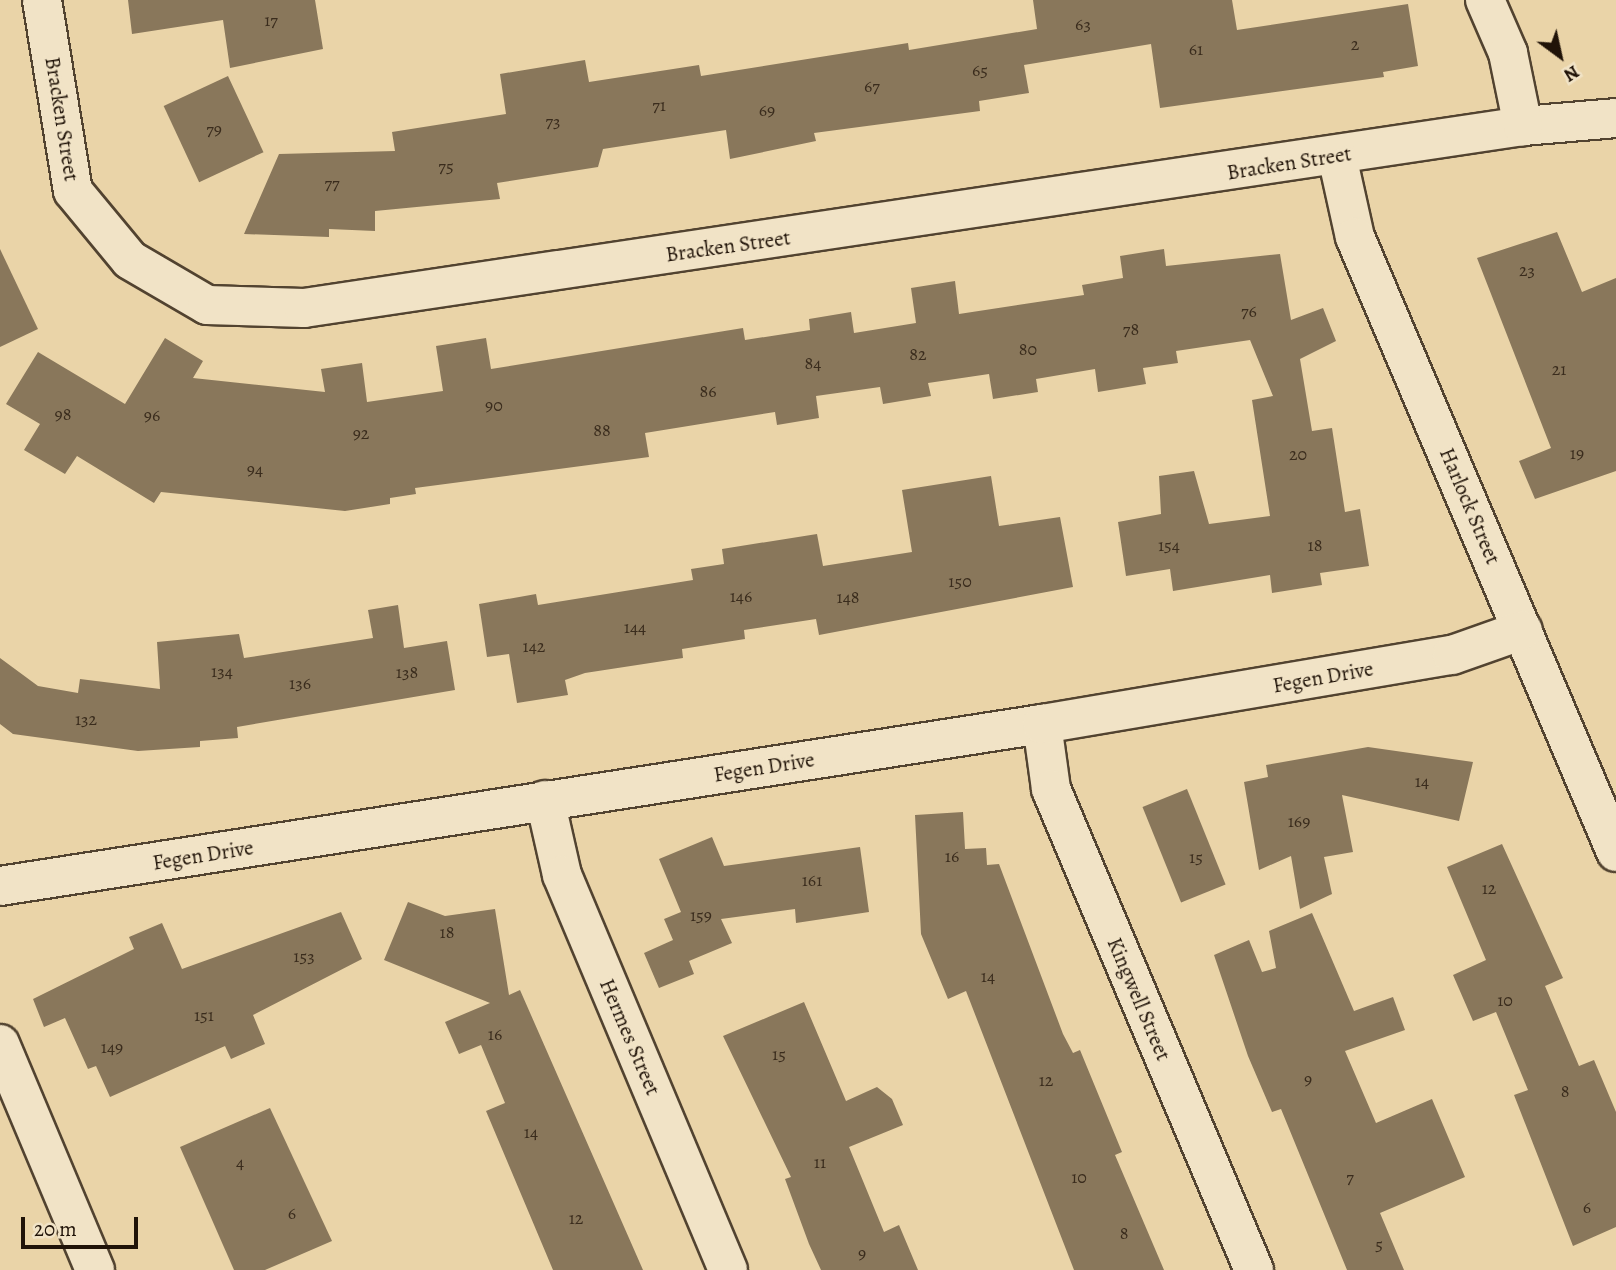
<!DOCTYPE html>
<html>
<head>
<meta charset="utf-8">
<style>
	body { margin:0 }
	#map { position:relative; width:1616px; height:1270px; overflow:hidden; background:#ead4a8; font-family:Alegreya,serif }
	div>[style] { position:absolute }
	.building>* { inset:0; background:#89775b; transform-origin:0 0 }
	.roads { filter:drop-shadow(2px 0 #524330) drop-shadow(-2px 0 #524330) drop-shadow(0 2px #524330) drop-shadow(0 -2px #524330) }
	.minor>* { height:38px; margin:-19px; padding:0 19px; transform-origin:19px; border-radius:19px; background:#f1e3c6 }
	span { translate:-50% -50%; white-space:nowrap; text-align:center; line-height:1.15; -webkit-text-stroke:5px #f1e3c6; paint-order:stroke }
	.number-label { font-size:18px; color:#3a2c1d }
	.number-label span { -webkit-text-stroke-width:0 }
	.street-label { font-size:21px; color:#201308 }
	.north { position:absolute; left:1525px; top:21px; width:70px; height:70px; -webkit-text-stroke:5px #f1e3c6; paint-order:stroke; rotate:147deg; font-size:19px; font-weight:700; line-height:28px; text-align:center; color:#201308 }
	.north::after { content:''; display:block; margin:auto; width:24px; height:32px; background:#201308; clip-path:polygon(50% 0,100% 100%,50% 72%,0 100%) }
	.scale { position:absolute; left:21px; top:1217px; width:117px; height:32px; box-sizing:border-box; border:4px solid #201308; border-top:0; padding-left:9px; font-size:21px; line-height:24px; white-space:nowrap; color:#201308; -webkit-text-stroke:5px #f1e3c6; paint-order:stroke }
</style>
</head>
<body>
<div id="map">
	<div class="building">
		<div style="clip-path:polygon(128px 0,315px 0,323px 49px,230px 68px,223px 20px,132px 34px)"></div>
		<div style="clip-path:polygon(1033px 0,1232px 0,1237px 30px,1408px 4px,1418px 66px,1383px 72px,1384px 77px,1160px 108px,1151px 44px,1024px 65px,1029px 93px,979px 101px,980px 111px,814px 133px,816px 141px,730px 159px,726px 130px,603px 149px,598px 167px,497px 183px,500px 199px,375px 211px,375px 231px,329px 229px,329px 237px,244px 234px,279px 154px,395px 151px,392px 132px,506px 114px,500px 74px,585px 60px,589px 82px,699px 65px,701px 76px,908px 43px,909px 50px,1037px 29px)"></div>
		<div style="left:228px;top:76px;width:84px;height:71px;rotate:65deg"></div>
		<div style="clip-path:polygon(1557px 232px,1582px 292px,1616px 278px,1616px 471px,1535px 499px,1519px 461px,1551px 448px,1477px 258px)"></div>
		<div style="clip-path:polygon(0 249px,38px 329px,0 347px)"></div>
		<div style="clip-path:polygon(1164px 249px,1166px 266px,1280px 254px,1291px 320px,1323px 308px,1336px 341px,1300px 359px,1312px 431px,1332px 428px,1345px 512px,1360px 509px,1369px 566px,1320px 573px,1322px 585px,1272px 593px,1270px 575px,1173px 591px,1170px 569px,1126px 576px,1118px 522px,1161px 514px,1159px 476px,1194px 471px,1209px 524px,1270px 516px,1252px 400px,1273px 396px,1250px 340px,1176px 351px,1178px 363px,1143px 368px,1146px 384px,1098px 392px,1095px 369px,1036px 379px,1038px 392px,993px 399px,989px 374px,928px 383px,931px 396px,883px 404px,880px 387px,816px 396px,819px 418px,777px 425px,775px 412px,645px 433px,649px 457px,415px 488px,416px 494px,390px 498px,390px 504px,345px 511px,161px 492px,154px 503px,77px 456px,65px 474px,24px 450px,40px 424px,6px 404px,38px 352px,125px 404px,165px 338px,203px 361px,193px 378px,325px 392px,321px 369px,362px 363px,367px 402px,443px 391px,436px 346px,486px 338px,491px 369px,743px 328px,745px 340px,810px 330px,809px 319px,851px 312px,854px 333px,916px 323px,911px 288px,955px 281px,959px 314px,1084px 295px,1082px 285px,1123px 278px,1120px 256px)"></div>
		<div style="clip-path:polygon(991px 476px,999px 526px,1060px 517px,1073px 587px,819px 635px,816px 619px,744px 630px,745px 639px,682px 649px,683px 658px,585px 673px,565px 680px,568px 695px,517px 703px,509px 654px,487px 657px,479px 604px,536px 594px,538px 605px,693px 580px,691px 569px,724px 564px,722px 549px,817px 534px,823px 566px,912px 552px,902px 490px)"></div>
		<div style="clip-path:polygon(398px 605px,404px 648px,447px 641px,455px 690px,237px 727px,238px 738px,200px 741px,200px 747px,138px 751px,13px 734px,0 724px,0 658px,38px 686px,78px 693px,80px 679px,160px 689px,157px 642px,239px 634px,244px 658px,373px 638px,368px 610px)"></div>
		<div style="clip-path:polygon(1368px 747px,1473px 762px,1459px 821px,1342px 795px,1353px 852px,1324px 857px,1332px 894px,1300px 909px,1291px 856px,1259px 870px,1244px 782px,1268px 777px,1266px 765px)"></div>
		<div style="left:1187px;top:789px;width:103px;height:48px;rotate:68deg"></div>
		<div style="clip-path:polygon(963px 812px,965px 849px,986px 848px,987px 865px,999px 864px,1063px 1034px,1073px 1053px,1080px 1050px,1122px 1152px,1115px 1155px,1164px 1270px,1074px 1270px,966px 991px,948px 999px,921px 934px,915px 815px)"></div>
		<div style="clip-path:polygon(712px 837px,724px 866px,860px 847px,869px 912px,796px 923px,795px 909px,721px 919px,732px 943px,689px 961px,694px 974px,659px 988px,644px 953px,673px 940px,664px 919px,681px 912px,659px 859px)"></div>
		<div style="clip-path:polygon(1502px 844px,1563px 978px,1545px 986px,1579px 1066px,1594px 1060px,1616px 1112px,1616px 1227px,1573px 1246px,1514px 1095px,1528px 1090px,1496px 1012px,1473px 1021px,1453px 975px,1486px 960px,1447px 867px)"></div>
		<div style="clip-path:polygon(408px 902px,445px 916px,495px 909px,509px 995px,520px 990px,643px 1270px,553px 1270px,486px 1111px,505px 1103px,481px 1045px,459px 1054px,445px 1022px,490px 1003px,384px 960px)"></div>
		<div style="clip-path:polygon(341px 912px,362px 959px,253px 1015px,265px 1044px,231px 1059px,225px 1046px,110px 1097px,96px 1066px,88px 1069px,65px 1018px,44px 1027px,33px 999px,134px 949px,129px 937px,162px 923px,182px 969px)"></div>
		<div style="clip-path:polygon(1312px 913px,1354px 1011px,1393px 997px,1405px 1030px,1345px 1051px,1376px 1123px,1432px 1099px,1465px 1177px,1380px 1213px,1404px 1270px,1347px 1270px,1281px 1109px,1272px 1112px,1248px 1056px,1214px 955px,1249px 940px,1262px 972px,1276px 968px,1269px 931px)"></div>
		<div style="clip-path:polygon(804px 1002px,846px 1101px,877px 1087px,892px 1099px,903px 1125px,849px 1147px,884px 1232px,899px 1225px,918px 1270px,821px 1270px,809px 1244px,785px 1179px,791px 1177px,723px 1036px)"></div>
		<div style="clip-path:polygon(270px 1108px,332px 1241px,265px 1270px,234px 1270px,180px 1147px)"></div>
	</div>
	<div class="roads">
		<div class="minor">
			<div style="left:42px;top:0;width:193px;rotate:80.8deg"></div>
			<div style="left:73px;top:191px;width:89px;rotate:50.4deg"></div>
			<div style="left:130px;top:260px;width:89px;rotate:30.3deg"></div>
			<div style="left:207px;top:305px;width:97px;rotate:1.8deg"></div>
			<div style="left:304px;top:308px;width:1233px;rotate:-8.49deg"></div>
			<div style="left:1523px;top:126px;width:93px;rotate:-4.9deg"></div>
			<div style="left:1485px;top:0;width:58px;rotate:66.5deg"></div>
			<div style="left:1508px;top:53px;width:75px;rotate:78.4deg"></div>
			<div style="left:1337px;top:156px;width:83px;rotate:77.5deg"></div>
			<div style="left:1355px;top:237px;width:668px;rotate:67deg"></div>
			<div style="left:1042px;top:724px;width:66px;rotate:82.1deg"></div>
			<div style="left:1051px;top:789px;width:522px;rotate:67.12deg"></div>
			<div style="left:545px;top:800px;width:77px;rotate:77.2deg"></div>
			<div style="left:562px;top:875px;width:428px;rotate:67.2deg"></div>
			<div style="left:0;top:886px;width:1055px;rotate:-8.84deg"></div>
			<div style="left:1042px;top:724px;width:416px;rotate:-9.6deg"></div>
			<div style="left:1452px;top:655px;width:75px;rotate:-19.4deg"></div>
			<div style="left:0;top:1044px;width:245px;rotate:67.2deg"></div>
		</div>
	</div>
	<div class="number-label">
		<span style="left:271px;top:20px">17</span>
		<span style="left:1083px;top:24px">63</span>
		<span style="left:1355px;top:44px">2</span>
		<span style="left:1196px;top:49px">61</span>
		<span style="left:980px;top:70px">65</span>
		<span style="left:872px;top:86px">67</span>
		<span style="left:659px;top:105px">71</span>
		<span style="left:767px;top:110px">69</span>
		<span style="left:553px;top:121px">73</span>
		<span style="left:214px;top:129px">79</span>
		<span style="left:446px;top:166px">75</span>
		<span style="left:332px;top:183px">77</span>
		<span style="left:1527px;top:270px">23</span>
		<span style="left:1249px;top:311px">76</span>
		<span style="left:1131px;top:329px">78</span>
		<span style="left:1028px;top:349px">80</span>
		<span style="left:918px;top:354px">82</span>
		<span style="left:813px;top:363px">84</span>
		<span style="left:1559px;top:369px">21</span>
		<span style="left:708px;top:391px">86</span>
		<span style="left:494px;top:405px">90</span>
		<span style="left:63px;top:414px">98</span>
		<span style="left:152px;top:415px">96</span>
		<span style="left:602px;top:430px">88</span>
		<span style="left:361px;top:433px">92</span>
		<span style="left:1577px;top:453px">19</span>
		<span style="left:1298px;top:454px">20</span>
		<span style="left:255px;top:469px">94</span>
		<span style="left:1169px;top:545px">154</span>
		<span style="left:1315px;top:545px">18</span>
		<span style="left:960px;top:581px">150</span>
		<span style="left:741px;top:596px">146</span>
		<span style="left:848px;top:597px">148</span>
		<span style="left:635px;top:627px">144</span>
		<span style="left:534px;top:646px">142</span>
		<span style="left:222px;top:671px">134</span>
		<span style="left:407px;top:672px">138</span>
		<span style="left:300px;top:683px">136</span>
		<span style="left:86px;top:719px">132</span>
		<span style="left:1422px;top:781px">14</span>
		<span style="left:1299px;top:821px">169</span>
		<span style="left:952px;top:856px">16</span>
		<span style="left:1196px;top:857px">15</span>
		<span style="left:812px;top:880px">161</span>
		<span style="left:1489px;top:888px">12</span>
		<span style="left:701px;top:915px">159</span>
		<span style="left:447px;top:932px">18</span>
		<span style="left:304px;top:956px">153</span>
		<span style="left:988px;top:976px">14</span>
		<span style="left:1505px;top:1000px">10</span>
		<span style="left:204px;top:1015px">151</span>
		<span style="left:495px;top:1034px">16</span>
		<span style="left:112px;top:1047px">149</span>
		<span style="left:779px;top:1054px">15</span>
		<span style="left:1308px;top:1079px">9</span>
		<span style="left:1046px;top:1080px">12</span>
		<span style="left:1565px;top:1091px">8</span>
		<span style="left:531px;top:1132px">14</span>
		<span style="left:240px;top:1162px">4</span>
		<span style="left:820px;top:1162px">11</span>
		<span style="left:1079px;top:1177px">10</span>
		<span style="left:1350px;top:1177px">7</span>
		<span style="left:1587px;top:1207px">6</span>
		<span style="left:292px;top:1213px">6</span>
		<span style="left:576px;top:1218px">12</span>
		<span style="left:1124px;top:1233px">8</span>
		<span style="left:1379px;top:1244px">5</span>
		<span style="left:862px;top:1253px">9</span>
	</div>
	<div class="street-label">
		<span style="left:62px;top:119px;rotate:81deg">Bracken Street</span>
		<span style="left:1289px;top:163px;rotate:-9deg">Bracken Street</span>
		<span style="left:728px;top:246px;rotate:-8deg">Bracken Street</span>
		<span style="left:1470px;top:506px;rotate:67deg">Harlock Street</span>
		<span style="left:1323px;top:677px;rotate:-10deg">Fegen Drive</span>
		<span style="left:764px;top:767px;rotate:-9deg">Fegen Drive</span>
		<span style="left:203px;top:855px;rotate:-9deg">Fegen Drive</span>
		<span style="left:1139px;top:999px;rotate:67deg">Kingwell Street</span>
		<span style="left:630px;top:1037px;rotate:67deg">Hermes Street</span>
	</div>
	<div class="north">N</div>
	<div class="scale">20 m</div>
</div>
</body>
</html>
